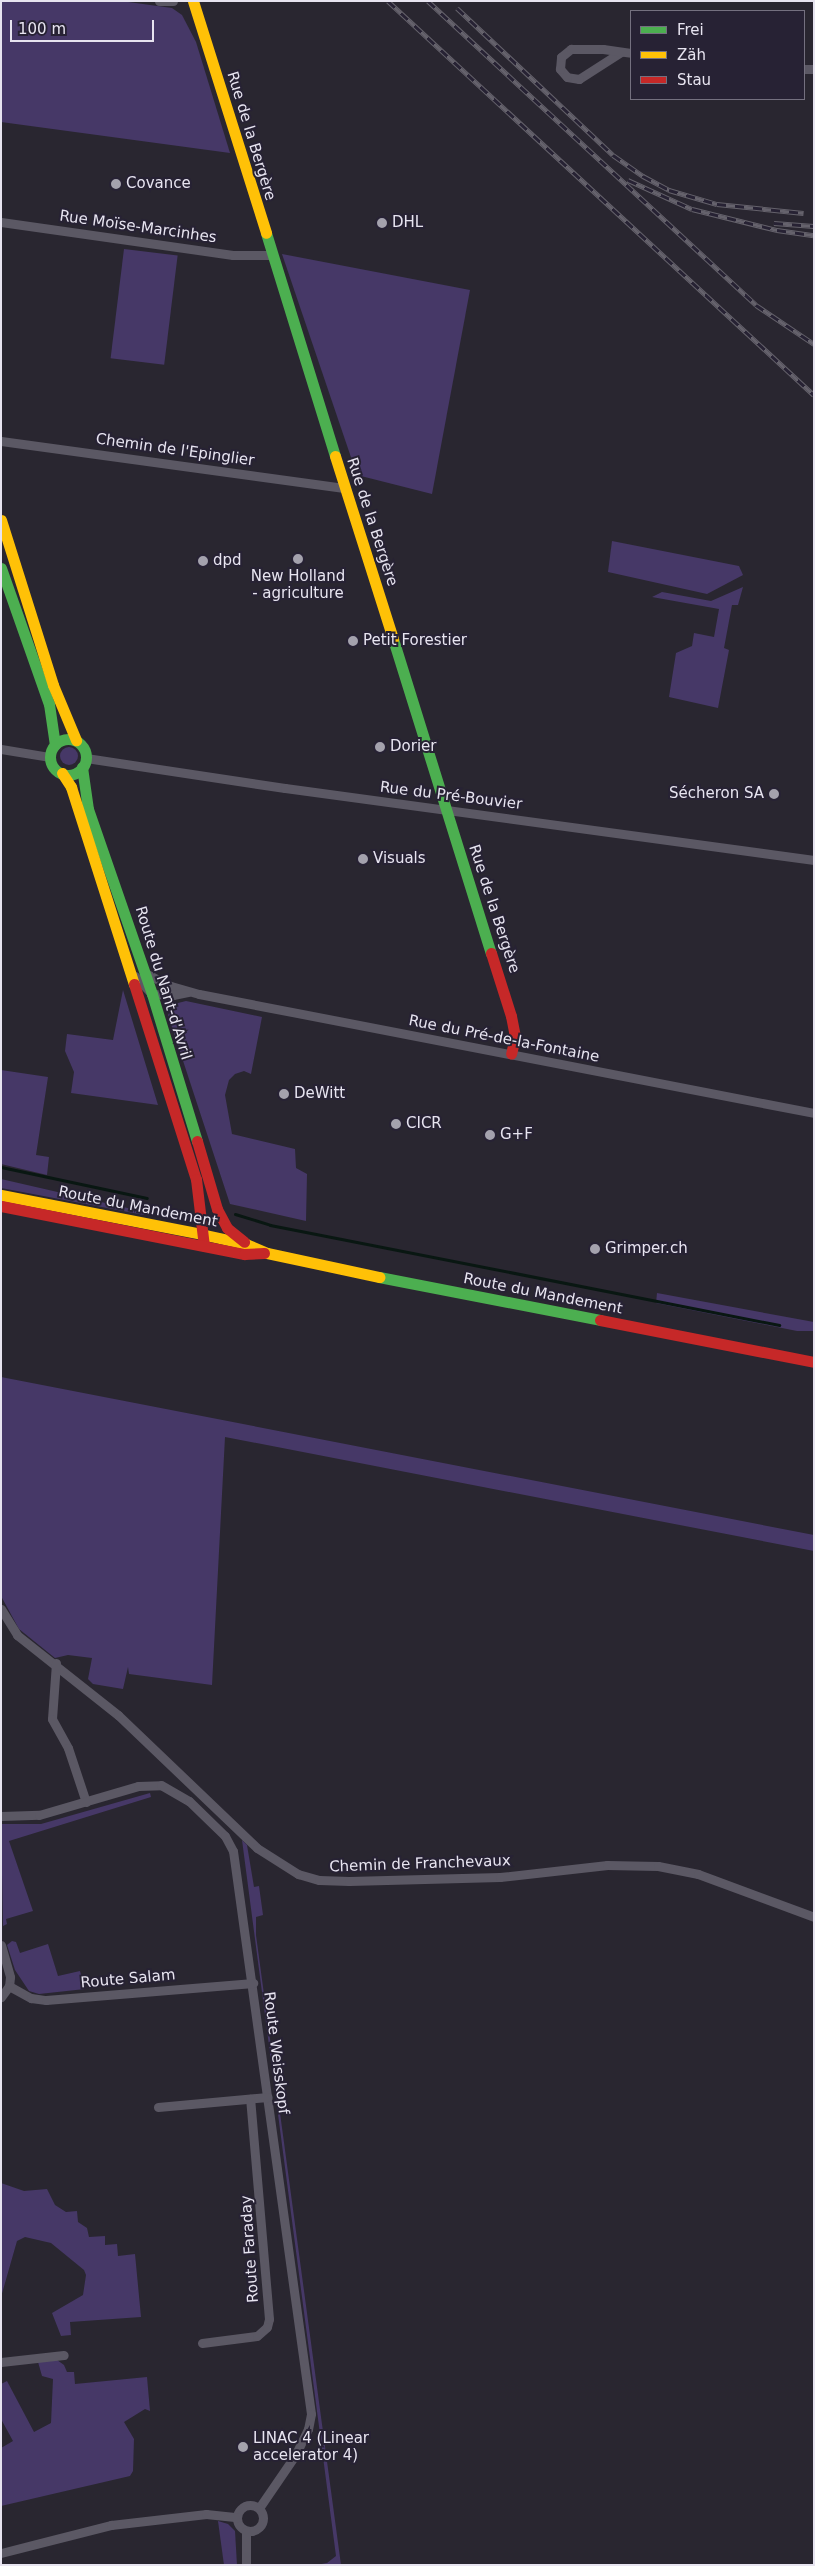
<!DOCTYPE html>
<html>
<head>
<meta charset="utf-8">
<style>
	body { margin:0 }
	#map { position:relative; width:815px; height:2566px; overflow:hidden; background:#292630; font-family:"DejaVu Sans",sans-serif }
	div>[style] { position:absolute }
	.green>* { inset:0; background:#463867; transform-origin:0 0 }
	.round { border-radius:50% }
	.stream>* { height:3px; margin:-1.5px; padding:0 1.5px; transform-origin:1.5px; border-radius:1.5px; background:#091712 }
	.street>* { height:9px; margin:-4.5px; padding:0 4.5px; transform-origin:4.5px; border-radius:4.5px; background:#5b5864 }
	.street>.ring { margin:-4.5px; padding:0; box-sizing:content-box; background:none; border:9px solid #5b5864; border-radius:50% }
	.fast>* { height:11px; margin:-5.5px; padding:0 5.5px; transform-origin:5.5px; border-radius:5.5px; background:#4caf50 }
	.fast>.ring { margin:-5.5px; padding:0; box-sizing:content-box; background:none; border:11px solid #4caf50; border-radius:50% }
	.slow>* { height:11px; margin:-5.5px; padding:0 5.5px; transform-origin:5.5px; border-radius:5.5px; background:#ffc107 }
	.jam>* { height:11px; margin:-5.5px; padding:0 5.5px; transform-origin:5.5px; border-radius:5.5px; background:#c62828 }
	.rail>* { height:5px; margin-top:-2.5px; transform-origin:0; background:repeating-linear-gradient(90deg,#272234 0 9px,#65626c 0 18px); box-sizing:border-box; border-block:1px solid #65626c }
	.dots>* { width:14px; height:14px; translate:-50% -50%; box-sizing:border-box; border:2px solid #272234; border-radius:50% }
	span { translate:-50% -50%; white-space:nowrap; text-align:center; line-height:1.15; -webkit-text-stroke:4px #272234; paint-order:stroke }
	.street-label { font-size:15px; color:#e7e4f0 }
	.poi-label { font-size:15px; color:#e7e4f0 }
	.left { translate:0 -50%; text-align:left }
	.right { translate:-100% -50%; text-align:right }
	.frame { position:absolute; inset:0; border:2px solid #e7e4f0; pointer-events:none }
	.legend { position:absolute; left:630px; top:10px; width:175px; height:90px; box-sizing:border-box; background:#272234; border:1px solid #74707f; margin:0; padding:6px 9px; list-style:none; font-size:15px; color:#e7e4f0 }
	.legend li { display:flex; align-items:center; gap:10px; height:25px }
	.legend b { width:25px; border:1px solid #74707f }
	.scale { position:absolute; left:10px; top:20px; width:144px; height:22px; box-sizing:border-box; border:2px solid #e7e4f0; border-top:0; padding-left:6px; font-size:15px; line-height:18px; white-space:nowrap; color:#e7e4f0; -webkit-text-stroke:4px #272234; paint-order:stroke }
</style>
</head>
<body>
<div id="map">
	<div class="green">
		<div style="clip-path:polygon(1px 1px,121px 1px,172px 8px,182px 15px,196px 42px,230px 153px,1px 122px)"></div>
		<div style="left:124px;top:249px;width:54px;height:110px;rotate:7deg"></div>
		<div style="clip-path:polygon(282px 254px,470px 290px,432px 494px,357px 475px)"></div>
		<div style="clip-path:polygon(612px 541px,739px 566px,743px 575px,707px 594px,608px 572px)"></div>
		<div style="clip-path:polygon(743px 587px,738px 605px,732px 605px,724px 648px,729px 650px,718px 708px,669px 697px,676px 653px,692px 646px,694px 633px,714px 637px,719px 609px,652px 597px,662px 592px,711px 601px)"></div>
		<div class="round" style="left:60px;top:747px;width:18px;height:18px"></div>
		<div style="clip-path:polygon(123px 990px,158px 1105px,71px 1093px,74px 1072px,65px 1051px,67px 1034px,113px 1040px)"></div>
		<div style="clip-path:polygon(186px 1001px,262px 1017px,251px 1074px,244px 1071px,235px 1074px,229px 1080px,225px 1095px,232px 1134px,295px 1149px,296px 1168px,307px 1174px,306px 1221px,230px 1204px,168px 1015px,174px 1004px)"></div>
		<div style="clip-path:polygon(1px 1070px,48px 1077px,36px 1155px,49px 1157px,47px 1175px,1px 1164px)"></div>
		<div style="clip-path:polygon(1px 1179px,88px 1199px,145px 1212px,144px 1215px,1px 1188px)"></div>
		<div style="clip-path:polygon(657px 1293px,814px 1322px,814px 1331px,797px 1331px,656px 1303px)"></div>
		<div style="clip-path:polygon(1px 1377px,814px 1535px,814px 1551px,225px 1437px,212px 1685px,129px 1674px,128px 1667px,123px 1689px,93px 1684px,88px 1679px,92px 1658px,68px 1655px,55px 1658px,19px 1629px,1px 1596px)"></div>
		<div style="clip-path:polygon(150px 1793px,151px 1797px,9px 1841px,33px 1911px,6px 1919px,7px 1924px,3px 1926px,1px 1824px,41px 1824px)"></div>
		<div style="clip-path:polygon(242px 1840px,247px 1845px,254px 1887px,259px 1886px,263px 1915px,256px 1917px,256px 1935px,341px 2565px,316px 2565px,327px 2563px,336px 2556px)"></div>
		<div style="clip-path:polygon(12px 1941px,16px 1942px,20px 1953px,48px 1944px,58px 1976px,80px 1971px,85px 1989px,39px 1994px,29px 1991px,15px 1970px,7px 1945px)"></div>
		<div style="clip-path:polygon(1px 2183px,24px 2191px,47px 2189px,55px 2205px,66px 2212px,77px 2211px,78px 2222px,87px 2228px,89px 2237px,105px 2236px,105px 2245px,117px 2244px,118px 2256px,135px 2254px,141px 2317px,70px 2322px,71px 2335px,61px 2336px,52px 2313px,83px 2295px,86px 2275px,84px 2270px,51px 2243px,25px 2237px,17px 2241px,1px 2297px)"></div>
		<div style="clip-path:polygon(57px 2360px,64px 2365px,67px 2372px,74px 2372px,75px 2384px,147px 2377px,150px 2411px,145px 2409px,124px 2422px,134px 2439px,133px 2471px,130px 2476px,1px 2506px,1px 2448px,13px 2441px,1px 2419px,1px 2384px,7px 2381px,34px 2432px,51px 2423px,53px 2379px,42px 2376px,38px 2362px)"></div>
		<div style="clip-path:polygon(218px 2521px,228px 2524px,235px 2531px,237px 2565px,224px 2565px)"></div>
	</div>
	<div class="stream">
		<div style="left:1px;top:1167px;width:149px;rotate:12deg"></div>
		<div style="left:235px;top:1214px;width:37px;rotate:17deg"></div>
		<div style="left:270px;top:1225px;width:519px;rotate:11.11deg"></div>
	</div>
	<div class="street">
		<div style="left:159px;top:1px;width:14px"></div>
		<div style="left:621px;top:52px;width:50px;rotate:147.3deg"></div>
		<div style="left:579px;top:79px;width:12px;rotate:-171deg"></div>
		<div style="left:567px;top:77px;width:11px;rotate:-131deg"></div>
		<div style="left:560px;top:69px;width:12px;rotate:-85deg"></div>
		<div style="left:561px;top:57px;width:13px;rotate:-39deg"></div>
		<div style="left:571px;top:49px;width:32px"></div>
		<div style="left:603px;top:49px;width:28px;rotate:8deg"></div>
		<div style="left:804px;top:69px;width:10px"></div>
		<div style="left:1px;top:222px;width:234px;rotate:8.1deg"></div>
		<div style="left:233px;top:255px;width:39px"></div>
		<div style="left:1px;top:441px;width:348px;rotate:7.8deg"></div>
		<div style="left:1px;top:749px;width:50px;rotate:9.3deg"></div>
		<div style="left:86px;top:758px;width:201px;rotate:8.6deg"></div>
		<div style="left:285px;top:788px;width:534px;rotate:7.75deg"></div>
		<div style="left:145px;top:973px;width:29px;rotate:27deg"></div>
		<div style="left:171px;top:986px;width:29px;rotate:16deg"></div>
		<div style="left:199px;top:994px;width:626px;rotate:10.95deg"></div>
		<div style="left:135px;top:976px;width:25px;rotate:47deg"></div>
		<div style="left:152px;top:994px;width:21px;rotate:3deg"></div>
		<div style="left:173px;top:995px;width:15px;rotate:-11deg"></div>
		<div style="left:1px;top:1609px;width:31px;rotate:58deg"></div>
		<div style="left:17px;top:1635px;width:129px;rotate:38.4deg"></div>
		<div style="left:118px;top:1715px;width:192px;rotate:43.7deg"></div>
		<div style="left:257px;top:1848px;width:49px;rotate:32.4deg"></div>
		<div style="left:298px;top:1874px;width:22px;rotate:16deg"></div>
		<div style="left:319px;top:1880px;width:30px;rotate:2deg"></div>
		<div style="left:349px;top:1881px;width:151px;rotate:-1.5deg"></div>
		<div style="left:500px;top:1877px;width:108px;rotate:-6.4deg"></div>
		<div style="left:607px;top:1865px;width:51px;rotate:1.1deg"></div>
		<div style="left:658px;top:1866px;width:41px;rotate:11.3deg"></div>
		<div style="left:698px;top:1874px;width:124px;rotate:20.3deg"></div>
		<div style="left:56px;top:1663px;width:56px;rotate:94.1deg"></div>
		<div style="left:52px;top:1719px;width:33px;rotate:61deg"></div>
		<div style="left:68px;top:1748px;width:57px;rotate:71.6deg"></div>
		<div style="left:1px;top:1816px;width:38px;rotate:-2deg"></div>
		<div style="left:39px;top:1815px;width:103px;rotate:-16.3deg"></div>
		<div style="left:138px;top:1786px;width:23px;rotate:-2deg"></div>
		<div style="left:161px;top:1785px;width:32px;rotate:30deg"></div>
		<div style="left:189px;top:1801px;width:50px;rotate:44.2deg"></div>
		<div style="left:225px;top:1836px;width:17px;rotate:62deg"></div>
		<div style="left:233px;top:1851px;width:568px;rotate:82.11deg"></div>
		<div style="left:311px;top:2414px;width:15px;rotate:101deg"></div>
		<div style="left:308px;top:2429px;width:28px;rotate:116deg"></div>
		<div style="left:296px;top:2454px;width:65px;rotate:124.4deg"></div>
		<div style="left:1px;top:1945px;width:33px;rotate:74deg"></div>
		<div style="left:10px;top:1977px;width:9px;rotate:96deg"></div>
		<div style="left:9px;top:1986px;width:14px;rotate:126deg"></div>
		<div style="left:9px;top:1986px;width:25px;rotate:29deg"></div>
		<div style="left:31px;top:1998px;width:15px;rotate:8deg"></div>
		<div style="left:46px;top:2000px;width:208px;rotate:-4.7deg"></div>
		<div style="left:158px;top:2107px;width:110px;rotate:-5.2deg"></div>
		<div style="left:202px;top:2343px;width:55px;rotate:-7.3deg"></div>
		<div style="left:257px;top:2336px;width:13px;rotate:-42deg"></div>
		<div style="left:267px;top:2327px;width:8px;rotate:-76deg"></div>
		<div style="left:269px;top:2319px;width:221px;rotate:-94.9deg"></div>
		<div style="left:1px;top:2362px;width:63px;rotate:-6.3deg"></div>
		<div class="ring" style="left:237px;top:2505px;width:17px;height:17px"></div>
		<div style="left:1px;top:2553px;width:114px;rotate:-14.3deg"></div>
		<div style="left:111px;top:2525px;width:96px;rotate:-6.6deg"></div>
		<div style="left:206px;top:2514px;width:31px;rotate:6deg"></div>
		<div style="left:246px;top:2565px;width:34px;rotate:-90deg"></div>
	</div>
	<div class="fast">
		<div style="left:266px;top:233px;width:233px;rotate:72.8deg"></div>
		<div style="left:1px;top:568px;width:144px;rotate:70.6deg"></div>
		<div style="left:49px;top:704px;width:41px;rotate:81.7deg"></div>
		<div style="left:393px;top:639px;width:329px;rotate:72.7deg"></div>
		<div class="ring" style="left:50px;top:739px;width:25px;height:25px"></div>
		<div style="left:82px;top:767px;width:42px;rotate:81.9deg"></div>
		<div style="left:88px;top:809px;width:196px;rotate:70.9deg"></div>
		<div style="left:152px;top:994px;width:154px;rotate:73deg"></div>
		<div style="left:379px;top:1277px;width:225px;rotate:11deg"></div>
	</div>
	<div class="slow">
		<div style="left:193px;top:1px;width:243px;rotate:72.5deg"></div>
		<div style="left:335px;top:456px;width:192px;rotate:72.4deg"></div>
		<div style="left:1px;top:520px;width:173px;rotate:72.5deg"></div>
		<div style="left:53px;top:685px;width:60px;rotate:67.3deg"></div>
		<div style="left:62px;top:773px;width:17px;rotate:57deg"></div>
		<div style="left:71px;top:787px;width:207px;rotate:72.3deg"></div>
		<div style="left:1px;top:1195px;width:204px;rotate:11deg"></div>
		<div style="left:201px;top:1234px;width:46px;rotate:12.5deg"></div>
		<div style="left:246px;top:1244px;width:23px;rotate:23deg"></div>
		<div style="left:267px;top:1253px;width:115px;rotate:12.1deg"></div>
	</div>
	<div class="jam">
		<div style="left:491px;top:953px;width:66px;rotate:72.4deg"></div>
		<div style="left:511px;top:1016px;width:21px;rotate:79deg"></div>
		<div style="left:515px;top:1037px;width:17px;rotate:103deg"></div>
		<div style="left:134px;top:984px;width:205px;rotate:72.4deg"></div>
		<div style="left:196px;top:1179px;width:67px;rotate:83.2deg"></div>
		<div style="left:197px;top:1141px;width:71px;rotate:73.6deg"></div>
		<div style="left:217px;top:1209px;width:21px;rotate:62deg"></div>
		<div style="left:227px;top:1228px;width:22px;rotate:39deg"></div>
		<div style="left:1px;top:1206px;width:248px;rotate:11.2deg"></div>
		<div style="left:244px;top:1254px;width:20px;rotate:-3deg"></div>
		<div style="left:600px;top:1320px;width:218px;rotate:11.1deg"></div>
	</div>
	<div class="rail">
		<div style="left:388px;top:1px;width:580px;rotate:42.77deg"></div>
		<div style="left:428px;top:1px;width:447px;rotate:42.8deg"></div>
		<div style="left:756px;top:305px;width:70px;rotate:33.9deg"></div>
		<div style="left:457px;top:8px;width:214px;rotate:43.3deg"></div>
		<div style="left:613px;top:155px;width:37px;rotate:35deg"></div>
		<div style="left:643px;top:176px;width:30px;rotate:28deg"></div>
		<div style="left:669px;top:190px;width:50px;rotate:16.3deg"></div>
		<div style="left:717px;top:204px;width:87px;rotate:5.9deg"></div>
		<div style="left:628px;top:180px;width:70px;rotate:24.4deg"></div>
		<div style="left:692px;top:209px;width:88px;rotate:13.9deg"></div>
		<div style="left:777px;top:230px;width:37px;rotate:8deg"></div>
		<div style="left:774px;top:223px;width:40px;rotate:4.3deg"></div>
	</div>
	<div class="dots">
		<div style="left:116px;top:184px;background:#a4a2ad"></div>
		<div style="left:382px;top:223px;background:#a4a2ad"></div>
		<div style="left:298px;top:559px;background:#a4a2ad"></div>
		<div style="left:203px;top:561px;background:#a4a2ad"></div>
		<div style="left:353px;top:641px;background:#a4a2ad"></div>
		<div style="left:380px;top:747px;background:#a4a2ad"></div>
		<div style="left:774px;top:794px;background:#a4a2ad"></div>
		<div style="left:363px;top:859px;background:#a4a2ad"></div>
		<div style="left:284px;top:1094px;background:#a4a2ad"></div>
		<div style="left:396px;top:1124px;background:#a4a2ad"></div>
		<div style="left:490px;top:1135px;background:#a4a2ad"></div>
		<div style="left:595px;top:1249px;background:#a4a2ad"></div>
		<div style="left:243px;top:2447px;background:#a4a2ad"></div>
	</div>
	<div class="street-label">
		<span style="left:251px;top:136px;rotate:73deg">Rue de la Bergère</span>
		<span style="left:138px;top:227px;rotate:8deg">Rue Moïse-Marcinhes</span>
		<span style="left:175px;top:450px;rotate:8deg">Chemin de l'Epinglier</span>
		<span style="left:372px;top:522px;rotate:72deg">Rue de la Bergère</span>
		<span style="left:451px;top:796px;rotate:7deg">Rue du Pré-Bouvier</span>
		<span style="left:494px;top:909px;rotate:72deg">Rue de la Bergère</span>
		<span style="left:163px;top:983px;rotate:73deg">Route du Nant-d'Avril</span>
		<span style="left:504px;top:1039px;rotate:11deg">Rue du Pré-de-la-Fontaine</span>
		<span style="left:138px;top:1207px;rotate:11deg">Route du Mandement</span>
		<span style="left:543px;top:1294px;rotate:11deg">Route du Mandement</span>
		<span style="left:420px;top:1864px;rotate:-2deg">Chemin de Franchevaux</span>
		<span style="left:128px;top:1979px;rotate:-5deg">Route Salam</span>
		<span style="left:276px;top:2053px;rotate:83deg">Route Weisskopf</span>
		<span style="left:250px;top:2249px;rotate:-94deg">Route Faraday</span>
	</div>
	<div class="poi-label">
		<span class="left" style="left:126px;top:184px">Covance</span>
		<span class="left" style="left:392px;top:223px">DHL</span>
		<span class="left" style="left:213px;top:561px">dpd</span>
		<span style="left:298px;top:585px">New Holland<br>- agriculture</span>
		<span class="left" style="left:363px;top:641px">Petit Forestier</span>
		<span class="left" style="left:390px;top:747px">Dorier</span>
		<span class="right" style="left:764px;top:794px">Sécheron SA</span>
		<span class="left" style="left:373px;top:859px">Visuals</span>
		<span class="left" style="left:294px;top:1094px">DeWitt</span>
		<span class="left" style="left:406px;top:1124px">CICR</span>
		<span class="left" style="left:500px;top:1135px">G+F</span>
		<span class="left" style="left:605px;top:1249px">Grimper.ch</span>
		<span class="left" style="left:253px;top:2447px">LINAC 4 (Linear<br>accelerator 4)</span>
	</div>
	<div class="frame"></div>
	<ul class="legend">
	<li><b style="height:6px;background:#4caf50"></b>Frei</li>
	<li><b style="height:6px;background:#ffc107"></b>Zäh</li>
	<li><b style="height:6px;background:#c62828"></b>Stau</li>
	</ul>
	<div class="scale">100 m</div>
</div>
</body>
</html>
